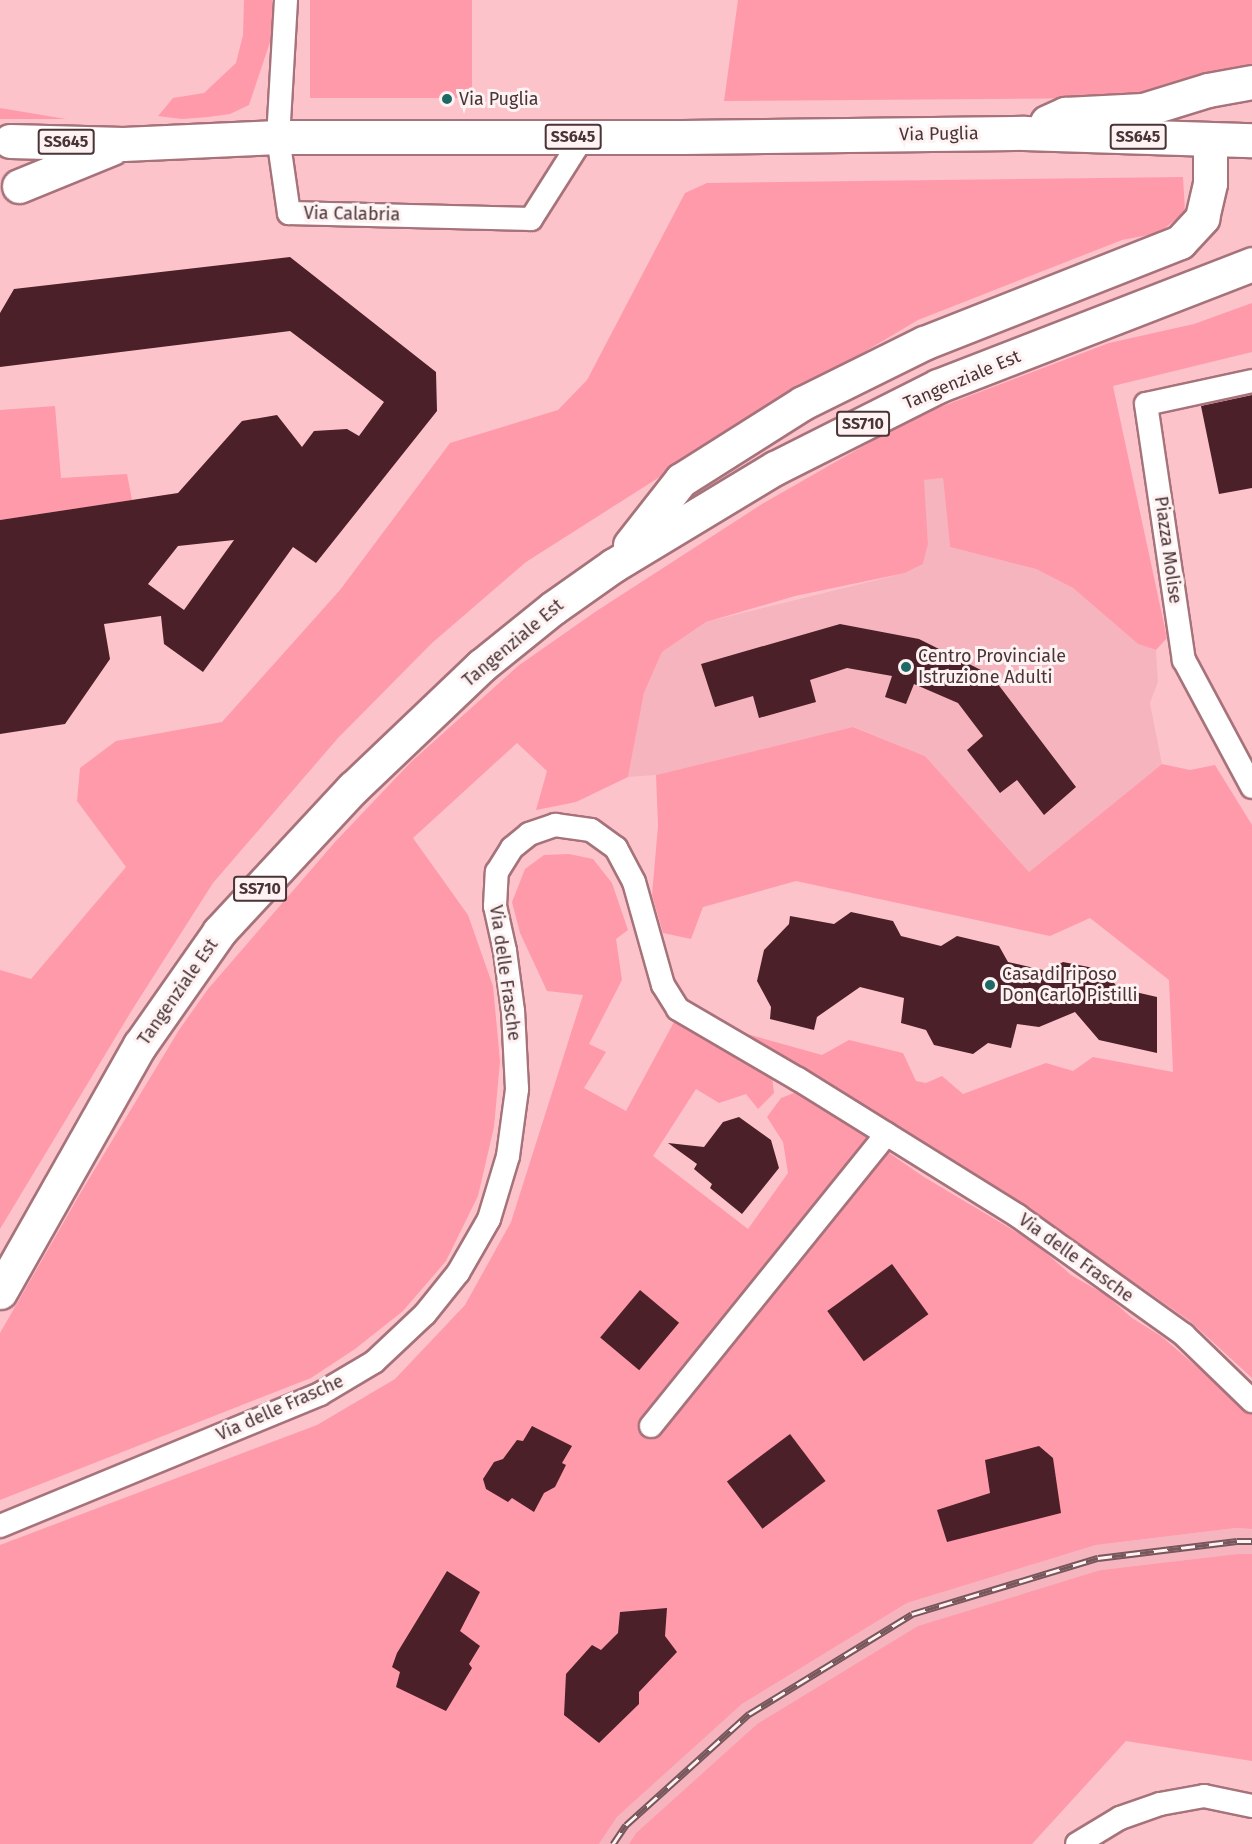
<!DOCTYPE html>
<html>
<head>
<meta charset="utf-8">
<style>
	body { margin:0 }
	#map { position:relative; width:1252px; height:1844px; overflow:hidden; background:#fdc3cb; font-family:"Fira Sans",sans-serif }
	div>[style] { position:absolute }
	.built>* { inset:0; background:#f6b5be }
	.green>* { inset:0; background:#ff9aaa; transform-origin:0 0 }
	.building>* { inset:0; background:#4b2028; transform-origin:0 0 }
	.roads { filter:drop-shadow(2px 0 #a6737a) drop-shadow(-2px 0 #a6737a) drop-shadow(0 2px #a6737a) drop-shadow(0 -2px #a6737a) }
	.street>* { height:22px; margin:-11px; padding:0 11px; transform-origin:11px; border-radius:11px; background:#fff }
	.primary>* { height:33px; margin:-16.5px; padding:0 16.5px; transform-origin:16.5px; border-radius:16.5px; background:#fff }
	.rail>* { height:7px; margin-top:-3.5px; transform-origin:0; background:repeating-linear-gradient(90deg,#fef2f3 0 14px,#76575b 0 28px); box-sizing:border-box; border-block:2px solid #76575b }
	.dots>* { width:16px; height:16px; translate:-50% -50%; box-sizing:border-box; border:3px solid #fef2f3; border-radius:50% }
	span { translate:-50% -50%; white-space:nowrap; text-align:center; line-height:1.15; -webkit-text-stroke:6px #fef2f3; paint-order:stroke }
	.shield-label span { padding:2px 4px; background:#fef2f3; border:2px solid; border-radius:4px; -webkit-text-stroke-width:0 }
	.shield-label { font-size:16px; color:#4a3437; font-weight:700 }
	.poi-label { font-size:18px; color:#4a3437 }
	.left { translate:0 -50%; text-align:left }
	.street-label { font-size:18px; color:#4a3437 }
</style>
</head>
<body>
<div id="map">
	<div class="built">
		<div style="clip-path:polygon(943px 478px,950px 547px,1036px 569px,1073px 588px,1138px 644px,1156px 650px,1158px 682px,1150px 703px,1162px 764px,1029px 872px,925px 756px,854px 727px,656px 775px,628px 777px,644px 693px,662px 652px,706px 622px,905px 573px,923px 564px,928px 544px,923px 480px)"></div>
		<div style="clip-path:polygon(1236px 1528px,1252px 1529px,1252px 1554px,1237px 1554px,1101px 1570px,757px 1724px,636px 1833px,629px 1844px,599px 1844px,617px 1817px,742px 1704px,907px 1603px,1096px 1545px)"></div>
	</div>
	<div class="green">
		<div style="clip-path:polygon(244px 0,272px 0,273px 33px,249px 105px,230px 114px,208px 117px,182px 119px,158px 116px,173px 98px,204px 93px,236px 63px,243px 35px)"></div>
		<div style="left:310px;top:0;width:162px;height:98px"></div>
		<div style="clip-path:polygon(738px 0,1252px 0,1252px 70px,1128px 98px,724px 101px)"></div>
		<div style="clip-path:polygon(0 108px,66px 119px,0 119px)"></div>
		<div style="clip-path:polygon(1183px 177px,1185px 212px,1159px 233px,1122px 240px,918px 320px,743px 424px,526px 562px,432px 643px,338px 738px,213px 883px,132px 1010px,0 1229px,0 970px,31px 979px,126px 867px,77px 801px,80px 768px,116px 741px,222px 722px,340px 590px,450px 443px,558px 410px,587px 380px,685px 193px,707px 183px)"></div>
		<div style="clip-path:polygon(1252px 303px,1252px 352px,1113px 386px,1167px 638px,1156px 650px,1138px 644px,1073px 588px,1036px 569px,950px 547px,943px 478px,924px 480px,928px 544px,923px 564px,905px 573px,795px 596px,706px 622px,662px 652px,644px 693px,628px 777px,576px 802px,536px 810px,547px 771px,517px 743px,413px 838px,468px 915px,493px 986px,500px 1061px,494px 1127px,478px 1196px,446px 1261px,403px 1311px,355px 1349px,311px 1378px,0 1500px,0 1333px,81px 1192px,179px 1030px,208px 989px,335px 842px,411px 762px,518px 666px,595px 612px,762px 504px,914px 417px,1109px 343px,1194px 324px)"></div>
		<div style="clip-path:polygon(55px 406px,61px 478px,127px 474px,132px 500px,0 520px,0 410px)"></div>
		<div style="clip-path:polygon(853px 727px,925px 756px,1029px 872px,1162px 764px,1190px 770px,1215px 765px,1252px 825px,1252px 1378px,1191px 1322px,1020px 1203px,740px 1032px,822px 1055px,849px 1040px,903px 1053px,916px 1081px,926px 1083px,942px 1076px,963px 1094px,1046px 1063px,1073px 1071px,1093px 1057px,1173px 1072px,1169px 980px,1090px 918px,1050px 936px,796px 881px,703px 907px,691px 939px,663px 933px,652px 895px,658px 826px,656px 775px)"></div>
		<div style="clip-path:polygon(569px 854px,593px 859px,612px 883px,628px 930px,616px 939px,622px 980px,589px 1044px,606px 1052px,584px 1088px,626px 1111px,674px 1022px,772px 1076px,774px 1093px,758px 1109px,746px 1094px,719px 1103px,696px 1089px,653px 1156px,748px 1229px,788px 1173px,783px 1142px,767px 1117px,781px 1098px,799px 1091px,924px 1177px,1035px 1243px,1071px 1275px,1106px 1295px,1132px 1318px,1161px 1336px,1252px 1414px,1252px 1529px,1236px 1528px,1096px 1545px,907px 1603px,742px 1704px,617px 1817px,599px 1844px,0 1844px,0 1545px,317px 1425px,395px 1379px,465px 1305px,511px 1222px,583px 995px,547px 991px,520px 933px,512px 902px,525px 869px,544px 855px)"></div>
		<div style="clip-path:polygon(1237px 1554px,1252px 1554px,1252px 1761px,1126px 1741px,1032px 1844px,629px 1844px,636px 1833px,757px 1724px,918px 1626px,1101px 1570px)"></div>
	</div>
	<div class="building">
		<div style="clip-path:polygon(evenodd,290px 257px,436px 372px,437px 411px,316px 563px,293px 547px,203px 672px,164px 644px,161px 616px,104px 624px,110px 659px,65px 724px,0 734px,0 520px,178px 493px,242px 421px,277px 415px,302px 447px,314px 431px,347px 429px,359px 436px,384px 402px,290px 331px,0 367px,0 313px,14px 289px,290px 257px,234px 540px,184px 610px,148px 584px,178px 546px,234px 540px)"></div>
		<div style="clip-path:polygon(1252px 395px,1252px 488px,1219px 494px,1201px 406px)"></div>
		<div style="clip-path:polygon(840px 624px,919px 639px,991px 675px,1076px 787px,1044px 815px,1017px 780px,1000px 793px,967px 750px,983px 736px,958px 703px,914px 684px,906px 704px,885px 697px,892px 676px,847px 668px,810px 680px,816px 702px,759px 718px,753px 696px,715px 707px,701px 664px)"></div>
		<div style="clip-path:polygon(851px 912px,893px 921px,901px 936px,941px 946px,957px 936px,999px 946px,1008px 962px,1047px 971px,1063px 962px,1104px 970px,1118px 988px,1157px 997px,1157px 1053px,1099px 1040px,1075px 1012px,1039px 1027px,1017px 1024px,1011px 1048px,988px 1043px,973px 1054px,934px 1045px,926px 1030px,901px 1023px,904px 998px,860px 987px,817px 1017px,814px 1030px,770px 1019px,771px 1007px,757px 981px,764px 950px,789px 924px,790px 916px,834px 924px)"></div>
		<div style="clip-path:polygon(739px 1117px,771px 1140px,779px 1168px,742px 1214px,710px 1188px,712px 1184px,694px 1169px,697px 1164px,668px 1143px,704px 1147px,723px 1122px)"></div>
		<div style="left:892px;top:1264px;width:62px;height:80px;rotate:54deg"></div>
		<div style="left:640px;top:1290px;width:51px;height:62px;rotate:40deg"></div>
		<div style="clip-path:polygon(532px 1426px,572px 1446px,562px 1463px,566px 1465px,555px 1487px,544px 1493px,534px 1512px,512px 1498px,508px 1502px,486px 1489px,483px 1479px,494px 1462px,503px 1459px,517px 1440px,523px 1441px)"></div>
		<div style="left:790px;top:1434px;width:59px;height:79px;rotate:53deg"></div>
		<div style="clip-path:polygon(1039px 1446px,1053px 1458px,1061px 1513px,947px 1542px,937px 1510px,990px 1493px,985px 1460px)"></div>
		<div style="clip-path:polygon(447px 1571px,480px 1592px,460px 1631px,480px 1646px,469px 1664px,472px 1668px,446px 1711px,396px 1687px,400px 1672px,392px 1667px,397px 1653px)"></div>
		<div style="clip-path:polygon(667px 1608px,665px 1636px,677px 1652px,639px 1692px,639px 1704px,599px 1743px,564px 1715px,566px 1674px,592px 1645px,601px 1650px,618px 1633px,620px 1612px)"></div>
	</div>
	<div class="roads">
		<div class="street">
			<div style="left:286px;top:0;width:137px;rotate:93.3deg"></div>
			<div style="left:278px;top:137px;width:77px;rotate:81.8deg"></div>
			<div style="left:289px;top:213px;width:242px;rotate:1.4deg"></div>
			<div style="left:531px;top:219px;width:97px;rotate:-57.6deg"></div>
			<div style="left:1252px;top:381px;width:108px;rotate:167.8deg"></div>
			<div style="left:1146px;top:404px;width:259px;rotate:81.6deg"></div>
			<div style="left:1184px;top:660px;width:144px;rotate:61.8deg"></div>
			<div style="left:651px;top:1426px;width:375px;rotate:-51.1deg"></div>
			<div style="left:0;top:1526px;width:346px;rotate:-22.4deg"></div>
			<div style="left:320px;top:1394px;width:63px;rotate:-30.7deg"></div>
			<div style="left:374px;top:1362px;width:70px;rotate:-43.3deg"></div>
			<div style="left:425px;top:1314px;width:53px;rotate:-51.2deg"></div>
			<div style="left:458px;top:1273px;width:62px;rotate:-60.1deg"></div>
			<div style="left:489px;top:1219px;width:66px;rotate:-73.2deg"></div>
			<div style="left:508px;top:1156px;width:68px;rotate:-82.3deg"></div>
			<div style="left:517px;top:1089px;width:78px;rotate:-92.9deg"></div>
			<div style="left:513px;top:1011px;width:61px;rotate:-97.6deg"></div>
			<div style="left:505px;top:951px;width:46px;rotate:-102.5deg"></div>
			<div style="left:495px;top:906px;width:34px;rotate:-87deg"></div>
			<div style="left:497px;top:872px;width:28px;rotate:-58deg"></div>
			<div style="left:512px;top:848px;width:22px;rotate:-39deg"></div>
			<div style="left:529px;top:834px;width:28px;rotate:-19deg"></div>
			<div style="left:555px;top:825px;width:36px;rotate:8deg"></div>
			<div style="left:591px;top:830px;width:31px;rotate:36deg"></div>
			<div style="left:616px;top:848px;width:38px;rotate:62deg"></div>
			<div style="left:634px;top:882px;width:107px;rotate:74.3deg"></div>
			<div style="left:663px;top:985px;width:28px;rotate:58deg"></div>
			<div style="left:678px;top:1009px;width:139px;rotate:30.3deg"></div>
			<div style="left:798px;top:1079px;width:259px;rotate:31.9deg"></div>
			<div style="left:1018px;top:1216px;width:204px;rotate:35.6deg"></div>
			<div style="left:1184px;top:1335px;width:95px;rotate:44.1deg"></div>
			<div style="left:1077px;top:1844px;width:50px;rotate:-31.2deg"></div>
			<div style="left:1120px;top:1818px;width:42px;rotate:-19.3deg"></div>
			<div style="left:1160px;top:1804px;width:45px;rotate:-10.3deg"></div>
			<div style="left:1204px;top:1796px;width:49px;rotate:11.8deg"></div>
		</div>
		<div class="primary">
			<div style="left:1047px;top:122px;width:20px;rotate:-24deg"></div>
			<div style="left:1065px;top:114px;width:78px;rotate:-2.9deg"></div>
			<div style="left:1143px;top:110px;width:68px;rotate:-17.1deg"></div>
			<div style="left:1208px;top:90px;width:45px;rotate:-10.3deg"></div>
			<div style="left:10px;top:141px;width:113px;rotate:1.5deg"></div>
			<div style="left:123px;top:144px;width:155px;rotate:-2.6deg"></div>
			<div style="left:278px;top:137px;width:404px"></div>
			<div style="left:682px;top:137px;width:342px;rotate:-0.7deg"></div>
			<div style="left:1024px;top:133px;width:228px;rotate:1.8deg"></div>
			<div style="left:19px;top:186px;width:100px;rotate:-22.2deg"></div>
			<div style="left:630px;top:545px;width:83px;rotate:-51.9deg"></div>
			<div style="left:681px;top:480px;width:144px;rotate:-32.3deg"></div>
			<div style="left:803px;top:403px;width:135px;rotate:-26.4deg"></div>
			<div style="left:924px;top:343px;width:275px;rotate:-21.5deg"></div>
			<div style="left:1180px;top:242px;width:33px;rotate:-47deg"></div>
			<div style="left:1202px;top:218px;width:36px;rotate:-77deg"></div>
			<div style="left:1210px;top:183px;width:43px;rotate:-90deg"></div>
			<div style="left:0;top:1292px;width:284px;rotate:-60.5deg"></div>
			<div style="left:140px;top:1045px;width:138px;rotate:-55deg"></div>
			<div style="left:219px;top:932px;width:197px;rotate:-47.1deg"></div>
			<div style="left:353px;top:788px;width:177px;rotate:-43.6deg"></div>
			<div style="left:481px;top:666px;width:92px;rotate:-38.9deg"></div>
			<div style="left:553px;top:608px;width:75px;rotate:-35.2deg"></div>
			<div style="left:614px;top:565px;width:188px;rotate:-31.1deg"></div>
			<div style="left:775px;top:468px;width:182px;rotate:-26.7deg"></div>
			<div style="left:938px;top:386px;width:337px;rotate:-21.2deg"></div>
		</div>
	</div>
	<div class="rail">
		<div style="left:613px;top:1844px;width:23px;rotate:-56deg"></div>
		<div style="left:626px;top:1825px;width:166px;rotate:-42.1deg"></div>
		<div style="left:749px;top:1714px;width:191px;rotate:-31.5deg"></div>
		<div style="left:912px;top:1614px;width:194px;rotate:-16.8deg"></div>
		<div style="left:1098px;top:1558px;width:140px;rotate:-7deg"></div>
		<div style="left:1237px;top:1541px;width:15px"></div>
	</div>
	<div class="dots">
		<div style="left:447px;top:99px;background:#1d6965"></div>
		<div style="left:906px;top:667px;background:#1d6965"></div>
		<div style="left:990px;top:985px;background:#1d6965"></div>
	</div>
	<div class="shield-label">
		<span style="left:573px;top:137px">SS645</span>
		<span style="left:1138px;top:137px">SS645</span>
		<span style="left:66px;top:142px">SS645</span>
		<span style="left:863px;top:424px">SS710</span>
		<span style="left:260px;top:889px">SS710</span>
	</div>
	<div class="poi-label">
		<span class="left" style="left:459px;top:99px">Via Puglia</span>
		<span class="left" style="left:918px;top:667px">Centro Provinciale<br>Istruzione Adulti</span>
		<span class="left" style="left:1002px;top:985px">Casa di riposo<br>Don Carlo Pistilli</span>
	</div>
	<div class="street-label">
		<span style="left:939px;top:134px;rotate:-1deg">Via Puglia</span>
		<span style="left:352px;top:214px;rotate:1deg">Via Calabria</span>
		<span style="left:962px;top:380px;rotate:-23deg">Tangenziale Est</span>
		<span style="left:1168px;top:550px;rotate:82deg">Piazza Molise</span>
		<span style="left:513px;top:643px;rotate:-40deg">Tangenziale Est</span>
		<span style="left:505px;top:973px;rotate:82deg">Via delle Frasche</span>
		<span style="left:178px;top:992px;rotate:-55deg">Tangenziale Est</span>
		<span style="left:1076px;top:1258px;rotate:36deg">Via delle Frasche</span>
		<span style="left:280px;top:1408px;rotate:-24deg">Via delle Frasche</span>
	</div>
</div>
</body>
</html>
